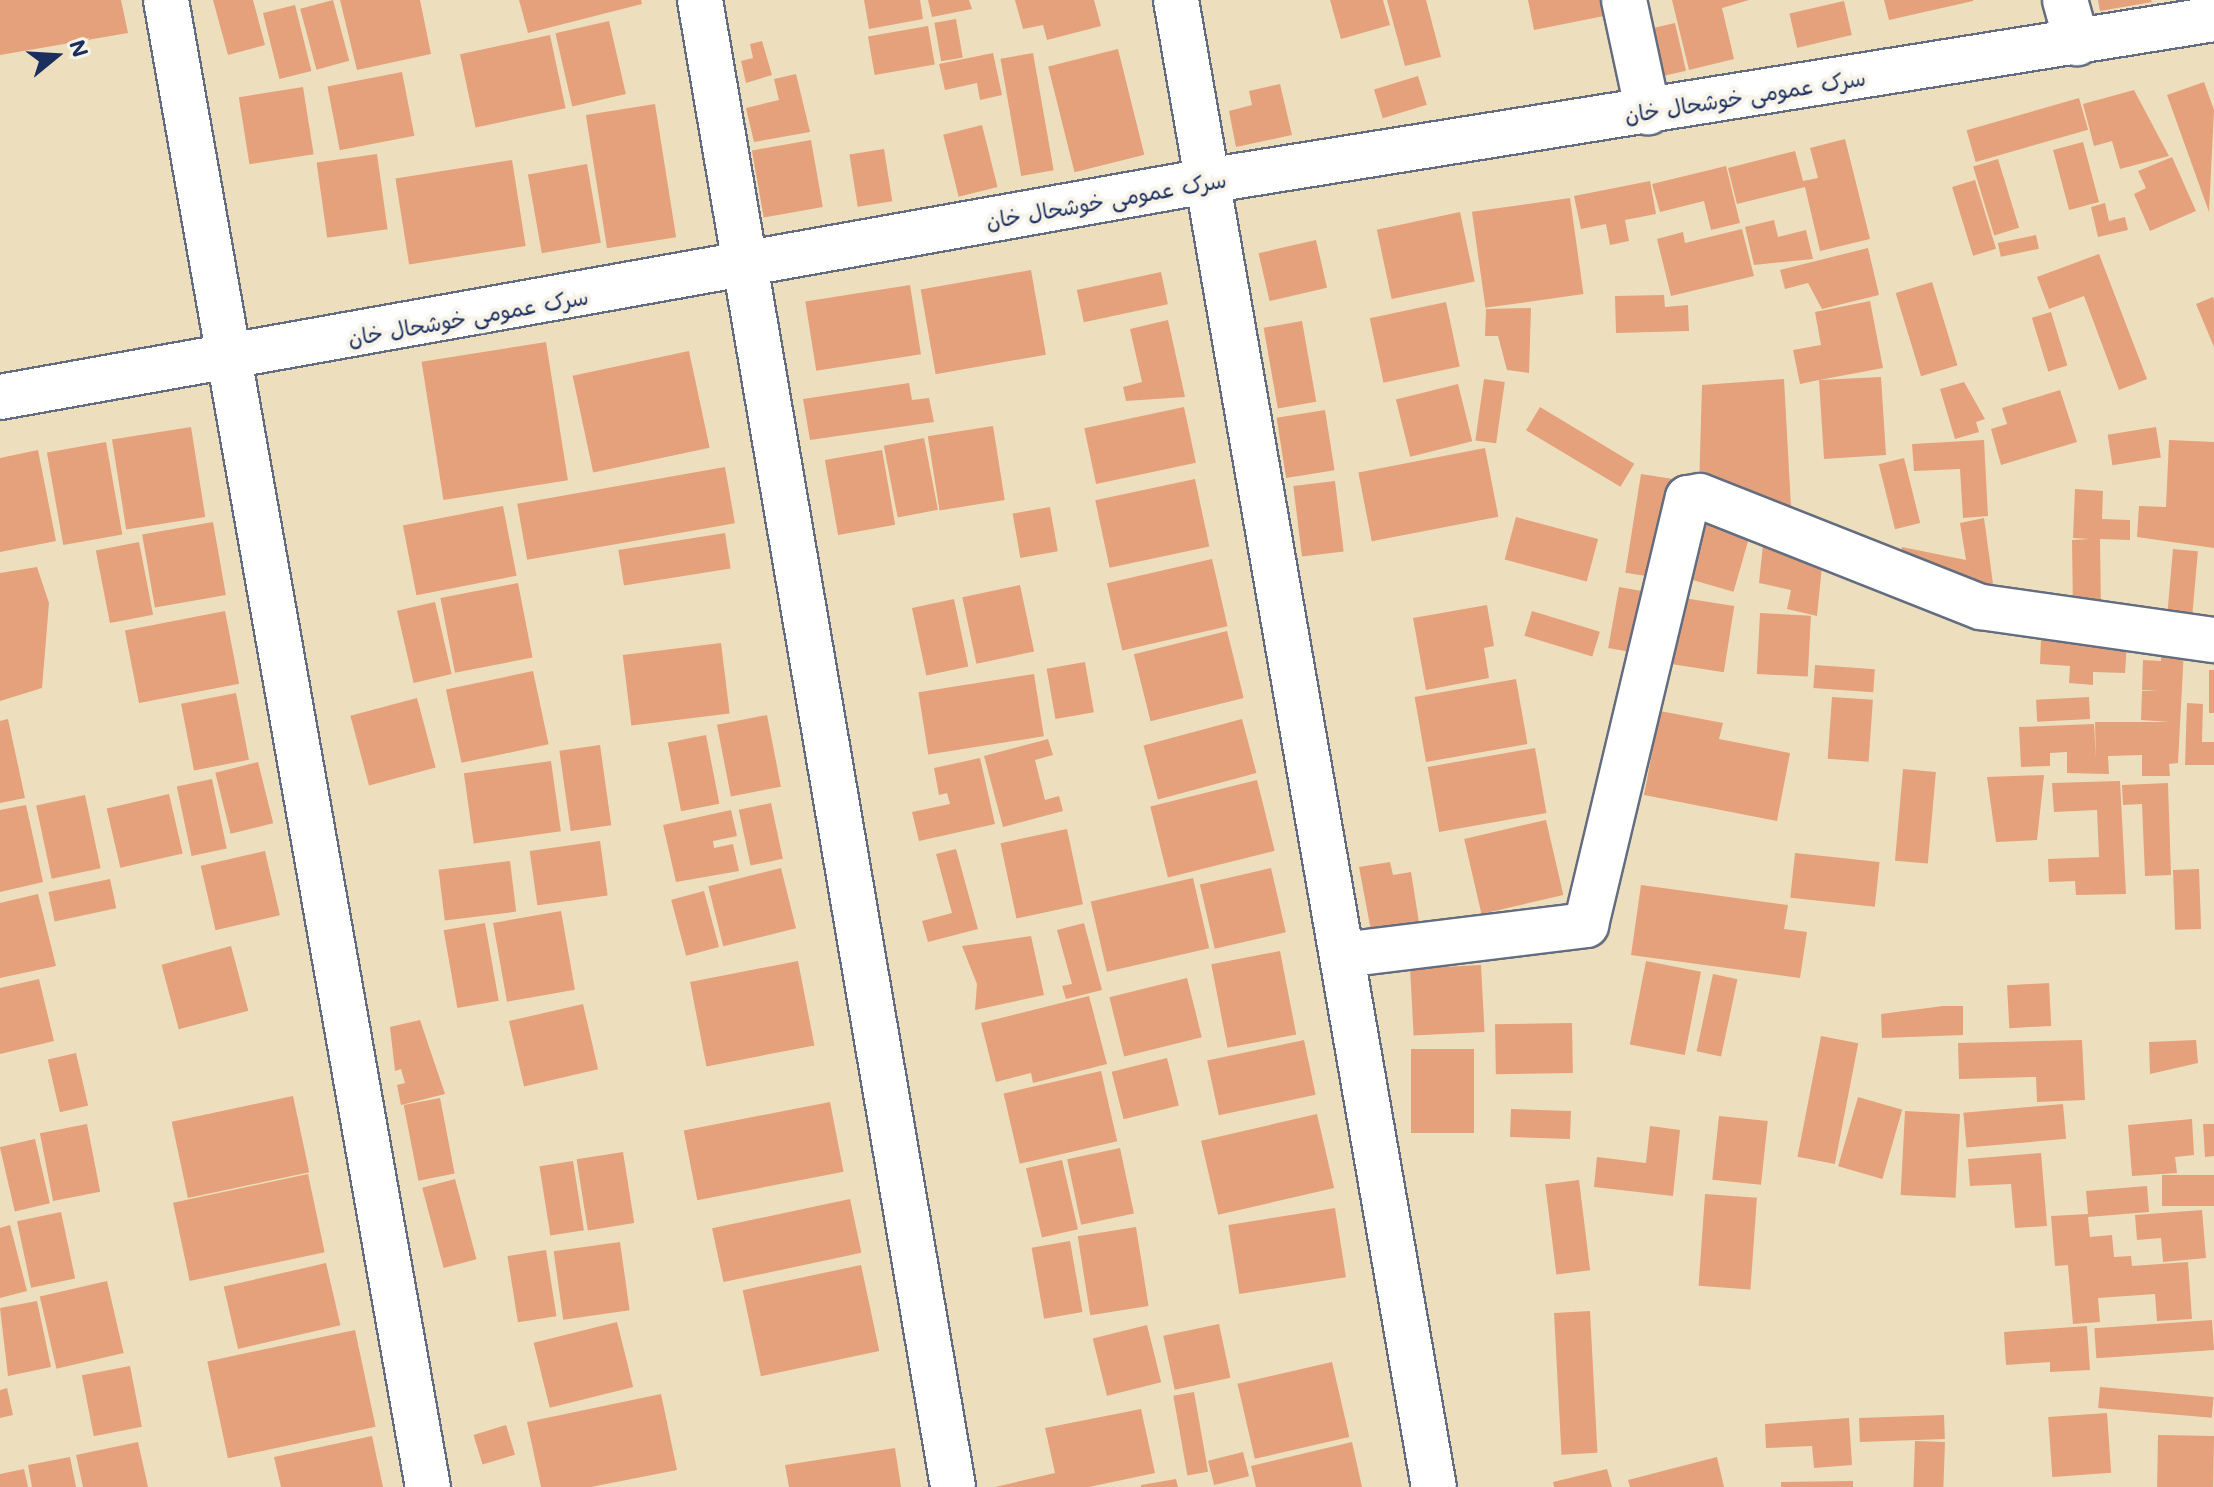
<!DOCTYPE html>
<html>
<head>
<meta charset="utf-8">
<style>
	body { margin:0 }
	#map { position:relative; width:2214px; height:1487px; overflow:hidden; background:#eddfbd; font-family:Mali,"Playpen Sans Arabic",sans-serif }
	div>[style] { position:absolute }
	.building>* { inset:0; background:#e4a17c; transform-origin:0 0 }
	.roads { filter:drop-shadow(2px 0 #646d7f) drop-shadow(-2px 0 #646d7f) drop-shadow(0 2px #646d7f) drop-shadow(0 -2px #646d7f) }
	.minor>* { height:44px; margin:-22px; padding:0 22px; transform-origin:22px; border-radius:22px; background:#fff }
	span { translate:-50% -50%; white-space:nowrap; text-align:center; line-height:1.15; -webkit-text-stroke:8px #f7f3e8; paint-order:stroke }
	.street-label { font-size:22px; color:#1b2f5e }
	.north { position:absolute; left:16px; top:16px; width:80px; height:80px; -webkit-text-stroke:6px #f7f3e8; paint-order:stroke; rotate:72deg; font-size:22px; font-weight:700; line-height:32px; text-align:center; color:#1b2f5e }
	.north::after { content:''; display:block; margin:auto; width:28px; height:36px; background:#1b2f5e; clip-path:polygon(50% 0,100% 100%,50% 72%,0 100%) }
</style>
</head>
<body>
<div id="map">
	<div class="building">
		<div style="clip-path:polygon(0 0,121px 0,128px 33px,0 55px)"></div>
		<div style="clip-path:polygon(213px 0,253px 0,265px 45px,228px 55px)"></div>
		<div style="left:333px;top:0;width:63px;height:34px;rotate:75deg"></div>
		<div style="clip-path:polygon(340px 0,420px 0,431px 54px,357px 70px)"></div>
		<div style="clip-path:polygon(519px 0,641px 0,642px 4px,528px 33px)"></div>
		<div style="clip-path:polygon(864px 0,920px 0,923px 19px,869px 29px)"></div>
		<div style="clip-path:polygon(928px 0,969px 0,972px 9px,932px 17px)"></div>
		<div style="clip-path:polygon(1015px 0,1094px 0,1101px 26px,1047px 40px,1043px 25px,1023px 29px)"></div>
		<div style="clip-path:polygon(1330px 0,1383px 0,1390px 25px,1341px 39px)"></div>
		<div style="clip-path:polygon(1387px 0,1426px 0,1441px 57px,1405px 66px)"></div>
		<div style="clip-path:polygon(1528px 0,1611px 0,1614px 14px,1534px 30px)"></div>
		<div style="clip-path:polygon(1672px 0,1749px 0,1722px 8px,1734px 59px,1689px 70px)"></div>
		<div style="clip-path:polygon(1884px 0,1973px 0,1973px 1px,1889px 20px)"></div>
		<div style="clip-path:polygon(2098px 0,2151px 0,2152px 2px,2100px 11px)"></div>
		<div style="left:1844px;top:1px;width:35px;height:56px;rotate:77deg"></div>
		<div style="left:295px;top:5px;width:68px;height:33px;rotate:76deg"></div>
		<div style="left:956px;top:19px;width:39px;height:22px;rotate:80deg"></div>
		<div style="left:609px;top:21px;width:75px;height:55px;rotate:77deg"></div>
		<div style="left:1675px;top:23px;width:49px;height:31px;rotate:77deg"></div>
		<div style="left:928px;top:26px;width:39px;height:61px;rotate:80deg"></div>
		<div style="left:550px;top:35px;width:75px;height:92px;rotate:78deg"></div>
		<div style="clip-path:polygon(762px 41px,772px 75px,746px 83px,741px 61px,753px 58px,750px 44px)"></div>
		<div style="left:1118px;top:49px;width:109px;height:72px;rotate:76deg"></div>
		<div style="clip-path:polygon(993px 53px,1002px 95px,980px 100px,977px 83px,945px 90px,939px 64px)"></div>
		<div style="left:1033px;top:53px;width:119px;height:33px;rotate:80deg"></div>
		<div style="left:402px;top:72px;width:65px;height:76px;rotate:79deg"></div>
		<div style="clip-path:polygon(796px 74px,810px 132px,754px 142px,746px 108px,779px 100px,774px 79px)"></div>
		<div style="left:1418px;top:76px;width:30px;height:46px;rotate:73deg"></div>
		<div style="clip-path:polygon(2204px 82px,2214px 110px,2209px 212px,2167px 95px)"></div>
		<div style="clip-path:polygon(1280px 84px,1292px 135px,1236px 147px,1229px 111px,1252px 105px,1249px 91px)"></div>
		<div style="left:303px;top:87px;width:68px;height:65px;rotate:81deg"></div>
		<div style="clip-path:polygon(2134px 90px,2169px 156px,2120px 169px,2112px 141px,2094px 146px,2083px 104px)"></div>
		<div style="left:2079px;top:98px;width:33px;height:117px;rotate:74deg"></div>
		<div style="left:655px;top:104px;width:135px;height:70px;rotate:81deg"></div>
		<div style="left:982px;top:125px;width:64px;height:40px;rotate:76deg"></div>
		<div style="clip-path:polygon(1845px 139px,1870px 239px,1820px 251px,1805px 187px,1737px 204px,1728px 168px,1795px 151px,1803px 181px,1818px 178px,1810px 148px)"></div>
		<div style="left:811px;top:140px;width:68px;height:60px;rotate:80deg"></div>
		<div style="left:2083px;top:142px;width:62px;height:31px;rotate:75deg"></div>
		<div style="left:884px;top:149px;width:53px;height:35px;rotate:81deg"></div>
		<div style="left:377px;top:154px;width:76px;height:61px;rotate:82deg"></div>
		<div style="clip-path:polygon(2172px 157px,2196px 211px,2150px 231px,2134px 194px,2146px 188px,2138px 171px)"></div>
		<div style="left:1998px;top:159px;width:72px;height:26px;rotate:73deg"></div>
		<div style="left:512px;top:160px;width:87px;height:118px;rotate:81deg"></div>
		<div style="left:587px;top:164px;width:80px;height:60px;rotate:80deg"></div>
		<div style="clip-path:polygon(1726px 166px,1740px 223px,1711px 230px,1704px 201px,1660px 212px,1652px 184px)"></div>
		<div style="left:1975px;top:180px;width:72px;height:24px;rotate:73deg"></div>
		<div style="clip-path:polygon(1650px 181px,1656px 214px,1625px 220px,1629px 241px,1610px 245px,1606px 224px,1581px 229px,1574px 196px)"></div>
		<div style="left:1570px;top:198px;width:97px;height:99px;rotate:82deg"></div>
		<div style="clip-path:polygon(2105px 203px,2109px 221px,2125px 217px,2128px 230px,2098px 237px,2091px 207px)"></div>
		<div style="left:1460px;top:212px;width:71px;height:85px;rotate:78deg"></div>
		<div style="clip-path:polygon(1774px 220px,1778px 237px,1806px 230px,1813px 259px,1754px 265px,1745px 227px)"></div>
		<div style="clip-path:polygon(1742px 229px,1754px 276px,1671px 296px,1657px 239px,1683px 232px,1685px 243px)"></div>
		<div style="left:2036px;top:235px;width:14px;height:39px;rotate:78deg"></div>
		<div style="left:1316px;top:240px;width:49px;height:59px;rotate:77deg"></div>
		<div style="clip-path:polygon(1868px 248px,1879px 295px,1822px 309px,1808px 283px,1785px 289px,1780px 270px)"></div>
		<div style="clip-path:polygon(2099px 254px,2147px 379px,2119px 390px,2084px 296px,2049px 309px,2037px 277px)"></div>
		<div style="left:1031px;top:270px;width:86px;height:112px;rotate:80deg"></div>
		<div style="left:1161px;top:272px;width:33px;height:86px;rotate:78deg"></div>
		<div style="left:1932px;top:282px;width:87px;height:38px;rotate:73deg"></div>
		<div style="left:910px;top:285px;width:70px;height:106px;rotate:81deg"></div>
		<div style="clip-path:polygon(1664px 295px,1665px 307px,1688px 305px,1689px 331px,1616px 333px,1615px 296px)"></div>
		<div style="clip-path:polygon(2213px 297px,2214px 300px,2214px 347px,2196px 304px)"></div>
		<div style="clip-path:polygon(1870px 301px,1883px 368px,1819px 380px,1881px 377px,1886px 455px,1824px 459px,1819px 380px,1800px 384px,1793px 350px,1821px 345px,1815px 312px)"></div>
		<div style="left:1446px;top:302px;width:66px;height:78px;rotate:78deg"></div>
		<div style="clip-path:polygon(1531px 308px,1529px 373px,1507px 370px,1498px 336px,1485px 336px,1486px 309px)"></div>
		<div style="left:2051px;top:312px;width:56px;height:20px;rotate:73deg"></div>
		<div style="clip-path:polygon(1168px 320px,1185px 397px,1126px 401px,1123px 387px,1142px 382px,1130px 329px)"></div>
		<div style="left:1302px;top:321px;width:82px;height:39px;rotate:80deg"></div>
		<div style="left:546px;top:342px;width:140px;height:126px;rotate:81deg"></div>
		<div style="left:689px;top:351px;width:99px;height:119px;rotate:78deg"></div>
		<div style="left:1484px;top:379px;width:21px;height:62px;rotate:8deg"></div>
		<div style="clip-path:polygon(1784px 379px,1791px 507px,1699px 490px,1702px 385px)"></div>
		<div style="clip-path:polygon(1964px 382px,1985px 419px,1976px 422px,1979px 432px,1955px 439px,1940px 389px)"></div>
		<div style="clip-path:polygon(909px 383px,912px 400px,929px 398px,934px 422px,810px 440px,803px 399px)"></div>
		<div style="left:1458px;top:384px;width:59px;height:64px;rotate:76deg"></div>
		<div style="clip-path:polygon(2060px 390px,2077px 442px,2001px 465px,1991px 429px,2007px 424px,2002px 408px)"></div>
		<div style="left:1184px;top:407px;width:57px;height:102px;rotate:78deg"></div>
		<div style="left:1540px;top:407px;width:110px;height:27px;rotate:31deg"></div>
		<div style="left:1325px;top:410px;width:61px;height:49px;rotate:81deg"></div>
		<div style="left:993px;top:426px;width:75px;height:66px;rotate:81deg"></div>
		<div style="left:191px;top:427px;width:91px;height:80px;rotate:81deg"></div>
		<div style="left:2156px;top:427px;width:31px;height:49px;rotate:81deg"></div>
		<div style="left:924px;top:438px;width:73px;height:41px;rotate:79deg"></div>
		<div style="clip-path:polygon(1984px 440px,1988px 516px,1963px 518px,1960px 469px,1914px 471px,1912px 444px)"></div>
		<div style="clip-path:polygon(2169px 440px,2214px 442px,2214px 548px,2137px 537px,2139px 506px,2166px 507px)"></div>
		<div style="left:106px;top:442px;width:94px;height:60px;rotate:80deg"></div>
		<div style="left:1485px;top:448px;width:70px;height:129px;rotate:79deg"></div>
		<div style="clip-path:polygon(38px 450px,56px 541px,0 552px,0 458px)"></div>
		<div style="left:882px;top:450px;width:76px;height:58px;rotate:80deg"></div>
		<div style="left:1904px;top:458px;width:67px;height:26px;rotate:76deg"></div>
		<div style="left:725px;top:467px;width:57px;height:211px;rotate:80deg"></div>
		<div style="left:1641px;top:474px;width:31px;height:100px;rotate:9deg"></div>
		<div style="left:1195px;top:479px;width:69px;height:102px;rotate:78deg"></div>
		<div style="left:1335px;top:481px;width:71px;height:42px;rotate:83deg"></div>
		<div style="clip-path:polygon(2075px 489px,2103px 491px,2102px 519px,2130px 520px,2130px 540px,2100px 539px,2101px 612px,2073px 613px,2072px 540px,2090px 539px,2073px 538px)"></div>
		<div style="left:503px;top:506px;width:71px;height:102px;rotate:79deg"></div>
		<div style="left:1050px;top:507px;width:45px;height:38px;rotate:80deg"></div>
		<div style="left:1699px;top:509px;width:56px;height:70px;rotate:16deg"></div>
		<div style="left:1516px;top:517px;width:85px;height:44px;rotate:15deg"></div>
		<div style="clip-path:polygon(1984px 518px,1994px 591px,1897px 572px,1902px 547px,1966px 560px,1960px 523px)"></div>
		<div style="left:213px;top:522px;width:74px;height:72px;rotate:80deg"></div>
		<div style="left:725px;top:533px;width:36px;height:108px;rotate:81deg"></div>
		<div style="clip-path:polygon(1764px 535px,1823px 556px,1817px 616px,1787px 609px,1791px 590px,1759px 583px)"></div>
		<div style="left:139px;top:542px;width:74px;height:44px;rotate:79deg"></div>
		<div style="left:2173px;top:549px;width:25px;height:80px;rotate:5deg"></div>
		<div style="left:1212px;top:559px;width:69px;height:108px;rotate:77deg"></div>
		<div style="clip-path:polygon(37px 567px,49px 603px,42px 688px,0 701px,0 573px)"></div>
		<div style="left:518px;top:583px;width:76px;height:79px;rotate:79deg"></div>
		<div style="left:1020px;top:585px;width:68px;height:59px;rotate:78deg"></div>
		<div style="left:1619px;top:587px;width:35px;height:62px;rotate:10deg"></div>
		<div style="left:1677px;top:597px;width:58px;height:67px;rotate:9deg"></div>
		<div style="left:954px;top:599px;width:69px;height:43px;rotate:78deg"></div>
		<div style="left:435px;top:602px;width:74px;height:39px;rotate:77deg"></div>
		<div style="clip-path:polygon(1487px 605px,1494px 646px,1484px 648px,1489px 678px,1426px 690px,1413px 618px)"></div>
		<div style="left:225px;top:611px;width:74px;height:102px;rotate:79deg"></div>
		<div style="left:1532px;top:611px;width:71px;height:26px;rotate:17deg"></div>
		<div style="left:1760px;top:613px;width:51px;height:61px;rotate:3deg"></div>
		<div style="left:1227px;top:631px;width:69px;height:96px;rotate:76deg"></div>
		<div style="clip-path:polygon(2041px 639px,2127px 643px,2125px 673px,2093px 672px,2093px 685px,2069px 683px,2070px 666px,2040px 664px)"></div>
		<div style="left:721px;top:643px;width:71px;height:99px;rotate:83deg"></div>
		<div style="clip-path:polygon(2161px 649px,2184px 649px,2178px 763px,2169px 764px,2170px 776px,2142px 776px,2142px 755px,2108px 756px,2109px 774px,2067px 773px,2067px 752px,2050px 753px,2050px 766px,2021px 767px,2019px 727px,2094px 724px,2096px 759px,2095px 722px,2170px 722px,2141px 720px,2142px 691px,2158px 691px,2142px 690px,2143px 660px,2161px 661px)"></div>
		<div style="left:1085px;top:662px;width:51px;height:39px;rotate:80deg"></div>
		<div style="left:1815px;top:665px;width:60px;height:23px;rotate:4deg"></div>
		<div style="left:2209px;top:670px;width:5px;height:43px"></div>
		<div style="left:533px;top:671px;width:75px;height:89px;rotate:78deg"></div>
		<div style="left:1034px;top:674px;width:63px;height:117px;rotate:81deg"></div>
		<div style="left:1516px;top:679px;width:66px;height:103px;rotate:80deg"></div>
		<div style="left:236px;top:693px;width:68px;height:56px;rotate:79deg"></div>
		<div style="left:1832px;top:697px;width:41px;height:62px;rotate:4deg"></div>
		<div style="left:2089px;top:697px;width:22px;height:53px;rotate:87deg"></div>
		<div style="left:417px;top:698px;width:72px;height:69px;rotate:75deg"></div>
		<div style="clip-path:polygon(2187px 703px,2203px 704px,2202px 742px,2214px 742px,2214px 765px,2185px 765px)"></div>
		<div style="clip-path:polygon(1660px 711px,1723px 723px,1719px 739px,1790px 753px,1777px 821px,1644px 795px)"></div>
		<div style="left:767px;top:715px;width:73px;height:51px;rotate:79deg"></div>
		<div style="clip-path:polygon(8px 719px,25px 798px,0 803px,0 721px)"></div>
		<div style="left:1242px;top:719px;width:56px;height:102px;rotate:75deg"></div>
		<div style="left:706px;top:735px;width:70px;height:39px;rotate:79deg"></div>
		<div style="clip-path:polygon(1048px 739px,1053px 755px,1035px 760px,1045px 800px,1059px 796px,1063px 811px,1003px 827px,984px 756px)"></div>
		<div style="left:600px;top:745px;width:81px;height:41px;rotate:82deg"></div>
		<div style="left:1535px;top:748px;width:66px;height:109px;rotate:80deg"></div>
		<div style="clip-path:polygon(980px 758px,995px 824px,919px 841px,912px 812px,950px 804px,947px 793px,939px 795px,934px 768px)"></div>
		<div style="left:551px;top:761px;width:71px;height:88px;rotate:82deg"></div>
		<div style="left:258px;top:762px;width:63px;height:44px;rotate:76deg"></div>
		<div style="left:1903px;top:769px;width:33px;height:92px;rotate:5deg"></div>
		<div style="clip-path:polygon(2044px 775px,2037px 840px,1996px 842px,1987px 777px)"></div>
		<div style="left:212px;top:779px;width:71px;height:36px;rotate:78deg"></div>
		<div style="left:1257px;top:780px;width:73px;height:110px;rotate:76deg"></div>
		<div style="clip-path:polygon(2120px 781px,2126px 894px,2076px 895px,2075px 881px,2049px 882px,2048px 859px,2099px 857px,2097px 810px,2054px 812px,2052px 783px)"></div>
		<div style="clip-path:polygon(2168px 783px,2171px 875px,2145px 876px,2142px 804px,2123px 805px,2122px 785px)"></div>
		<div style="left:169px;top:794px;width:61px;height:64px;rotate:77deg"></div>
		<div style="left:85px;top:795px;width:75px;height:50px;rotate:78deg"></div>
		<div style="left:771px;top:803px;width:57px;height:33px;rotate:78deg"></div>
		<div style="clip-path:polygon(26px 805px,43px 882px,0 892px,0 810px)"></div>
		<div style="clip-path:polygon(731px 810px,737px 836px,713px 841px,714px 848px,733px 844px,739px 871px,676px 882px,663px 825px)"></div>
		<div style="left:1546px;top:820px;width:77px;height:84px;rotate:77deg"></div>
		<div style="left:1067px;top:829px;width:77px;height:68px;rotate:78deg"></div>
		<div style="left:600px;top:841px;width:55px;height:71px;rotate:82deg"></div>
		<div style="clip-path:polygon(956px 849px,978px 929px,928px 942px,922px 921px,952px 913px,936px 854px)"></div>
		<div style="left:265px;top:851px;width:66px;height:66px;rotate:77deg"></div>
		<div style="left:1795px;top:853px;width:85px;height:45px;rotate:6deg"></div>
		<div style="left:510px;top:861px;width:51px;height:72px;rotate:83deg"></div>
		<div style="clip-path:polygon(1390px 862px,1393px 875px,1411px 872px,1420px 929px,1372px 936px,1359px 867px)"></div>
		<div style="left:781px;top:868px;width:62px;height:75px;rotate:76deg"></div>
		<div style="left:1271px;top:868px;width:66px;height:73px;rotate:77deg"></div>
		<div style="left:2199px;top:869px;width:60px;height:26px;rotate:88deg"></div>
		<div style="left:1193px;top:878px;width:72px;height:105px;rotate:77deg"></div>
		<div style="left:110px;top:879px;width:30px;height:63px;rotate:78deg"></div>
		<div style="clip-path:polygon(1641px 885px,1788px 905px,1784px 929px,1807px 932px,1800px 978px,1631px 955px)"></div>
		<div style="left:704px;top:891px;width:58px;height:34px;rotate:75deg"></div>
		<div style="clip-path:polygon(38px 894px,56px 966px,0 978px,0 903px)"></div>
		<div style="left:561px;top:911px;width:80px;height:69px;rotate:80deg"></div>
		<div style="left:485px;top:923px;width:79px;height:42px;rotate:80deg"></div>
		<div style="clip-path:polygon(1084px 923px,1102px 990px,1066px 999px,1062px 986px,1072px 984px,1057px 930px)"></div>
		<div style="clip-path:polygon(1031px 936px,1044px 995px,975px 1010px,977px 984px,962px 946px)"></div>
		<div style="left:231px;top:946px;width:67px;height:72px;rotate:75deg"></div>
		<div style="left:1280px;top:951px;width:85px;height:70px;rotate:79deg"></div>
		<div style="left:798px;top:961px;width:86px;height:110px;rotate:79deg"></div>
		<div style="left:1646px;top:961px;width:56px;height:85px;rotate:11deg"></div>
		<div style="left:1481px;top:965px;width:67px;height:71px;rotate:87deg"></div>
		<div style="left:1713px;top:974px;width:25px;height:79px;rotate:12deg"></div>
		<div style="left:1187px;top:978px;width:61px;height:80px;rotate:76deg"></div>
		<div style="clip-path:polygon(39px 979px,54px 1041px,0 1054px,0 988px)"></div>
		<div style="left:2049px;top:983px;width:43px;height:42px;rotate:87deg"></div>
		<div style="clip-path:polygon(1089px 996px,1107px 1064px,1033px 1083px,1031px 1073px,996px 1082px,981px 1023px)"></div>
		<div style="left:583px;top:1004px;width:67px;height:76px;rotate:77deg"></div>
		<div style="clip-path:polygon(1943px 1006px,1963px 1006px,1963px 1035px,1882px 1038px,1881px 1014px)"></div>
		<div style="clip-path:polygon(420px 1020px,445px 1094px,401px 1105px,397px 1085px,405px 1083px,401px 1069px,395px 1071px,390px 1027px)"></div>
		<div style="left:1572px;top:1023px;width:50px;height:77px;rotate:89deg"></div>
		<div style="left:1821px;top:1036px;width:38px;height:123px;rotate:11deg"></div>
		<div style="left:1304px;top:1040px;width:56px;height:99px;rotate:78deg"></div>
		<div style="clip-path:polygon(2082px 1040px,2085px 1100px,2037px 1102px,2036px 1077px,1959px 1079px,1958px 1043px)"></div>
		<div style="clip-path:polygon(2196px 1040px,2198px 1063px,2150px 1074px,2149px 1042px)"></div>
		<div style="left:1411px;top:1049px;width:63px;height:84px"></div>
		<div style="left:76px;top:1053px;width:54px;height:29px;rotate:77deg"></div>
		<div style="left:1167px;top:1058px;width:49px;height:57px;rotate:76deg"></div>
		<div style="left:1101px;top:1071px;width:72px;height:100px;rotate:77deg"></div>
		<div style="left:293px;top:1096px;width:78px;height:124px;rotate:78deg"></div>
		<div style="left:1858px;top:1097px;width:46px;height:72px;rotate:16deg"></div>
		<div style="left:440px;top:1098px;width:77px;height:37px;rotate:79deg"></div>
		<div style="left:830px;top:1102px;width:71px;height:149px;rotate:79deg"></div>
		<div style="left:2063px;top:1104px;width:35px;height:100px;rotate:85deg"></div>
		<div style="left:1511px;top:1109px;width:60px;height:28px;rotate:2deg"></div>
		<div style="left:1905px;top:1111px;width:55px;height:84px;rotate:3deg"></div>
		<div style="left:1317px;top:1114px;width:76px;height:119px;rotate:77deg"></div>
		<div style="left:1719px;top:1116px;width:49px;height:64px;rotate:6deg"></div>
		<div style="clip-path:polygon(2192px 1119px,2194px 1155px,2175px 1157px,2177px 1173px,2132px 1176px,2128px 1125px)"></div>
		<div style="left:87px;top:1124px;width:69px;height:48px;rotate:79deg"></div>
		<div style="clip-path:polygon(2203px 1124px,2214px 1124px,2214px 1156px,2205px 1157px)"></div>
		<div style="clip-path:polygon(1650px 1126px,1680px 1130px,1673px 1196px,1594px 1187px,1597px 1157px,1646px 1163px)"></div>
		<div style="left:35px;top:1139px;width:66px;height:36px;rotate:77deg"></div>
		<div style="left:1120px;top:1148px;width:67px;height:54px;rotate:78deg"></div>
		<div style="left:623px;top:1152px;width:72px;height:47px;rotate:81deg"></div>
		<div style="clip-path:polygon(2041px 1153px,2047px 1226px,2015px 1228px,2011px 1184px,1970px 1186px,1968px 1159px)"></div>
		<div style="left:1062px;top:1160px;width:71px;height:37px;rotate:77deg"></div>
		<div style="left:573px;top:1161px;width:70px;height:34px;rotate:81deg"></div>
		<div style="left:308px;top:1174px;width:80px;height:138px;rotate:78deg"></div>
		<div style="left:2214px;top:1175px;width:31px;height:52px;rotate:90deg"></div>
		<div style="left:455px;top:1179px;width:83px;height:34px;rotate:75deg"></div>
		<div style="left:1579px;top:1180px;width:91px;height:34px;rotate:83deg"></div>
		<div style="clip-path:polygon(2147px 1186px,2149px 1212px,2088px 1217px,2090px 1237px,2112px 1235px,2114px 1257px,2131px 1256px,2132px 1266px,2188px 1262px,2192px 1319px,2157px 1321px,2155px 1294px,2098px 1298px,2100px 1322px,2073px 1324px,2068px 1265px,2055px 1266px,2051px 1216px,2088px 1214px,2086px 1191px)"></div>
		<div style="left:1705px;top:1194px;width:52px;height:92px;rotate:4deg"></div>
		<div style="left:850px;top:1199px;width:55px;height:141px;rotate:78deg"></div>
		<div style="left:1335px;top:1208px;width:70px;height:108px;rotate:81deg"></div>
		<div style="clip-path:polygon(2202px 1210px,2206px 1258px,2163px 1262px,2161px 1238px,2137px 1240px,2135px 1215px)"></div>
		<div style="left:61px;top:1212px;width:68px;height:45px;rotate:78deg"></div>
		<div style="clip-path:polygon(10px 1225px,27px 1291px,0 1298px,0 1228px)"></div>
		<div style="left:1136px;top:1227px;width:80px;height:59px;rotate:81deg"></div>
		<div style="left:1070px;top:1241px;width:72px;height:39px;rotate:80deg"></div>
		<div style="left:620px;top:1242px;width:69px;height:67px;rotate:82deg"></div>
		<div style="left:546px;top:1250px;width:67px;height:39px;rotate:81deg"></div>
		<div style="left:326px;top:1263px;width:64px;height:105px;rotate:77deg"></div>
		<div style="left:861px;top:1265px;width:88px;height:121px;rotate:78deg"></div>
		<div style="left:107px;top:1281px;width:74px;height:69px;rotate:77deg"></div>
		<div style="clip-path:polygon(37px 1301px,51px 1367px,8px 1376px,0 1308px)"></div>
		<div style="left:1590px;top:1311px;width:142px;height:36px;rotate:87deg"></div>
		<div style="left:2212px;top:1320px;width:30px;height:118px;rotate:86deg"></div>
		<div style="left:617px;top:1322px;width:67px;height:86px;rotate:76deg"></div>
		<div style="left:1219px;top:1324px;width:55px;height:57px;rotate:78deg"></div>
		<div style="left:1147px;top:1325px;width:59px;height:56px;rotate:76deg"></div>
		<div style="clip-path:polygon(2087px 1326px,2090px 1370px,2050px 1372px,2050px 1362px,2006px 1365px,2004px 1332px)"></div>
		<div style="left:355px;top:1330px;width:99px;height:151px;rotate:78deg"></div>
		<div style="left:1332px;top:1362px;width:77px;height:97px;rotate:77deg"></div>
		<div style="left:130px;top:1366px;width:62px;height:49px;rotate:79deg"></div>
		<div style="left:2100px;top:1387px;width:114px;height:21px;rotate:5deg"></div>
		<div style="clip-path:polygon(7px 1388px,13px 1415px,0 1418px,0 1390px)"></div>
		<div style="left:1194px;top:1392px;width:81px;height:21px;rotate:80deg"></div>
		<div style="clip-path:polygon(661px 1394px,677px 1470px,591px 1487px,541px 1487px,527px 1422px)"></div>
		<div style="clip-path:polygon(1141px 1409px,1155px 1473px,1089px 1487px,995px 1487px,1055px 1473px,1045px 1428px)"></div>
		<div style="left:2107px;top:1413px;width:60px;height:59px;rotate:86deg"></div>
		<div style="left:1944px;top:1415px;width:24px;height:85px;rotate:88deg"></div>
		<div style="clip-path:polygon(1849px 1418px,1852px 1465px,1814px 1468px,1812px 1446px,1766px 1448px,1765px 1424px)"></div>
		<div style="left:506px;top:1425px;width:31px;height:34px;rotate:73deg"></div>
		<div style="left:2158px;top:1435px;width:56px;height:52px;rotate:1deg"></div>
		<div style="clip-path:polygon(372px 1436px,383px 1487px,281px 1487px,274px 1457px)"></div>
		<div style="left:1915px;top:1441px;width:30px;height:46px;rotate:2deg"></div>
		<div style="clip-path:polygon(138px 1442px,148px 1487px,83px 1487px,76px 1455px)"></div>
		<div style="clip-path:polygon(1352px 1442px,1362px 1487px,1256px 1487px,1251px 1466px)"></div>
		<div style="clip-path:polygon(895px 1448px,901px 1487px,789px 1487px,785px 1465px)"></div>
		<div style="left:1243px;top:1452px;width:25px;height:36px;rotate:76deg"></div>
		<div style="clip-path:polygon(70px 1457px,76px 1487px,32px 1487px,28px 1465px)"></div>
		<div style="clip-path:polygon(1717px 1457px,1724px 1487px,1630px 1487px,1628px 1480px)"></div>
		<div style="clip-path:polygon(24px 1469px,28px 1487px,0 1487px,0 1474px)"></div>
		<div style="clip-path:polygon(1607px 1469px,1612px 1487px,1554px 1487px,1553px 1482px)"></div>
		<div style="clip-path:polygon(1176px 1479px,1178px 1487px,1141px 1487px,1141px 1485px)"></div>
		<div style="clip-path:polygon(1853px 1481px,1853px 1487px,1781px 1487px,1781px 1482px)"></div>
	</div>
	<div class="roads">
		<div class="minor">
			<div style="left:166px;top:0;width:1510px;rotate:80.01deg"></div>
			<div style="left:700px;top:0;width:1508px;rotate:80.34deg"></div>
			<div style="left:1176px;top:0;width:1509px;rotate:80.16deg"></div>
			<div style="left:1624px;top:0;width:115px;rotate:77.9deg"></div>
			<div style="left:2065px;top:0;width:45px;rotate:74.4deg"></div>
			<div style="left:0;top:397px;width:1225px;rotate:-10.15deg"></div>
			<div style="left:1206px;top:181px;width:1021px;rotate:-9.13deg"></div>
			<div style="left:1343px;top:955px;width:245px;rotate:-7deg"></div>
			<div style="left:1586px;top:925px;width:439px;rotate:-76.6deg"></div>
			<div style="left:1688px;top:498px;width:12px;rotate:-9deg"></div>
			<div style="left:1700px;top:496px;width:302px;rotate:21.6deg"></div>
			<div style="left:1981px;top:607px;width:235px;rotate:8.1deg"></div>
		</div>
	</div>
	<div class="street-label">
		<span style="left:1745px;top:96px;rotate:-9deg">سرک عمومی خوشحال خان</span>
		<span style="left:1106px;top:200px;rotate:-10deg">سرک عمومی خوشحال خان</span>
		<span style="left:468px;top:317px;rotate:-10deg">سرک عمومی خوشحال خان</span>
	</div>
	<div class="north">N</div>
</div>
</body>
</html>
